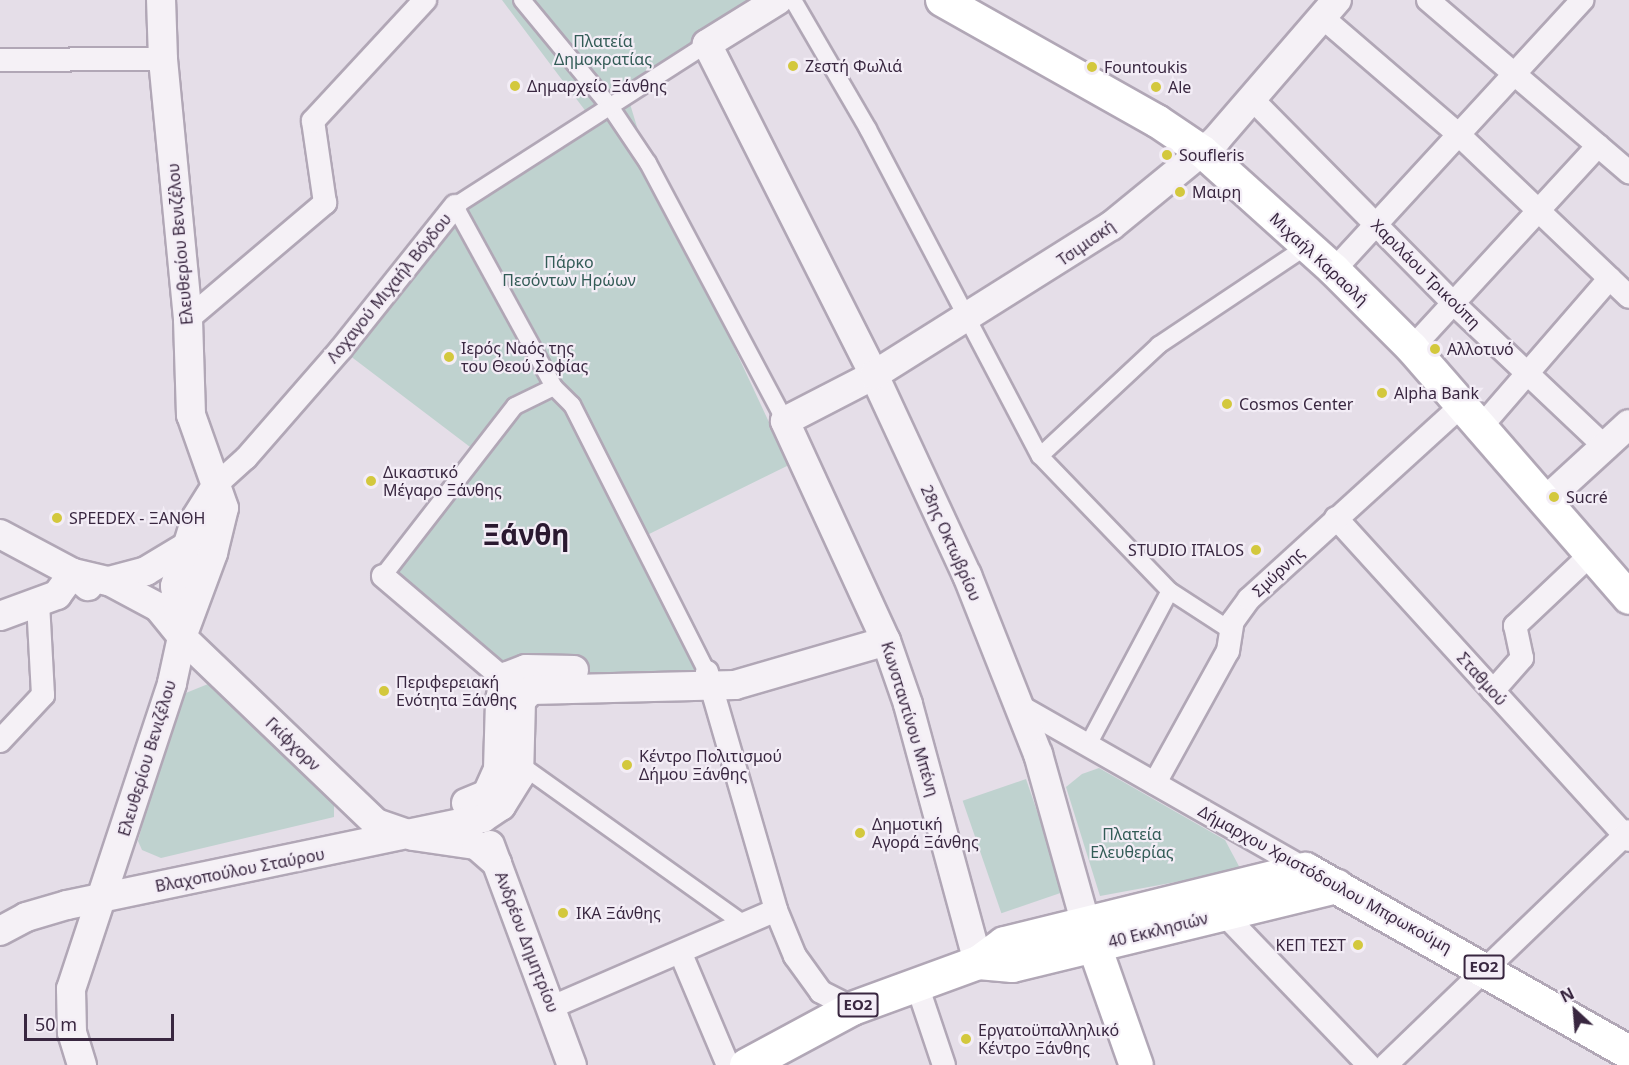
<!DOCTYPE html>
<html>
<head>
<meta charset="utf-8">
<style>
	body { margin:0 }
	#map { position:relative; width:1629px; height:1065px; overflow:hidden; background:#e5dee8; font-family:"Noto Sans",sans-serif }
	div>[style] { position:absolute }
	.green>* { inset:0; background:#bfd2cf; transform-origin:0 0 }
	.roads { filter:drop-shadow(2px 0 #b1a7b6) drop-shadow(-2px 0 #b1a7b6) drop-shadow(0 2px #b1a7b6) drop-shadow(0 -2px #b1a7b6) }
	.pedestrian>* { height:16px; margin:-8px; padding:0 8px; transform-origin:8px; border-radius:8px; background:#f5f1f6 }
	.minor>* { height:22px; margin:-11px; padding:0 11px; transform-origin:11px; border-radius:11px; background:#f5f1f6 }
	.tertiary>* { height:28px; margin:-14px; padding:0 14px; transform-origin:14px; border-radius:14px; background:#f5f1f6 }
	.secondary>* { height:32px; margin:-16px; padding:0 16px; transform-origin:16px; border-radius:16px; background:#fff }
	.primary>* { height:33px; margin:-16.5px; padding:0 16.5px; transform-origin:16.5px; border-radius:16.5px; background:#fff }
	.dots>* { width:16px; height:16px; translate:-50% -50%; box-sizing:border-box; border:3px solid #f3edf6; border-radius:50% }
	span { translate:-50% -50%; white-space:nowrap; text-align:center; line-height:1.15; -webkit-text-stroke:4.5px #f3edf6; paint-order:stroke }
	.shield-label span { padding:2px 4px; background:#f3edf6; border:2px solid; border-radius:4px; -webkit-text-stroke-width:0 }
	.shield-label { font-size:15px; color:#392740; font-weight:700 }
	.park-label { font-size:16px; color:#335c57 }
	.poi-label { font-size:16px; color:#392740 }
	.left { translate:0 -50%; text-align:left }
	.right { translate:-100% -50%; text-align:right }
	.street-label { font-size:16px; color:#392740 }
	.town-label { font-size:28px; color:#2a1930; font-weight:700 }
	.north { position:absolute; left:1545px; top:981px; width:60px; height:60px; -webkit-text-stroke:4px #f3edf6; paint-order:stroke; rotate:334deg; font-size:16px; font-weight:700; line-height:24px; text-align:center; color:#392740 }
	.north::after { content:''; display:block; margin:auto; width:21px; height:27px; background:#392740; clip-path:polygon(50% 0,100% 100%,50% 72%,0 100%) }
	.scale { position:absolute; left:24px; top:1014px; width:150px; height:27px; box-sizing:border-box; border:3px solid #392740; border-top:0; padding-left:8px; font-size:18px; line-height:21px; white-space:nowrap; color:#392740; -webkit-text-stroke:4px #f3edf6; paint-order:stroke }
</style>
</head>
<body>
<div id="map">
	<div class="green">
		<div style="clip-path:polygon(502px 0,778px 0,627px 94px,648px 163px,789px 465px,641px 538px,707px 672px,508px 674px,383px 576px,478px 453px,341px 349px,455px 206px,590px 117px)"></div>
		<div style="clip-path:polygon(208px 684px,334px 803px,334px 817px,161px 858px,142px 850px,138px 841px,176px 697px)"></div>
		<div style="clip-path:polygon(1099px 768px,1225px 840px,1241px 870px,1100px 896px,1066px 787px,1082px 774px)"></div>
		<div style="left:1026px;top:779px;width:119px;height:67px;rotate:71deg"></div>
	</div>
	<div class="roads">
		<div class="pedestrian">
			<div style="left:522px;top:0;width:136px;rotate:50.4deg"></div>
			<div style="left:609px;top:105px;width:70px;rotate:56.1deg"></div>
			<div style="left:648px;top:163px;width:292px;rotate:62deg"></div>
			<div style="left:793px;top:0;width:149px;rotate:59.8deg"></div>
			<div style="left:868px;top:129px;width:369px;rotate:62.3deg"></div>
			<div style="left:1040px;top:456px;width:187px;rotate:46.1deg"></div>
			<div style="left:1170px;top:591px;width:72px;rotate:33deg"></div>
			<div style="left:1040px;top:456px;width:163px;rotate:-43deg"></div>
			<div style="left:1159px;top:345px;width:178px;rotate:-33.8deg"></div>
			<div style="left:383px;top:576px;width:215px;rotate:-52.2deg"></div>
			<div style="left:515px;top:406px;width:43px;rotate:-26deg"></div>
			<div style="left:707px;top:672px;width:299px;rotate:-116.8deg"></div>
			<div style="left:572px;top:405px;width:25px;rotate:-135deg"></div>
			<div style="left:554px;top:387px;width:206px;rotate:-118.7deg"></div>
			<div style="left:455px;top:206px;width:300px;rotate:-32.7deg"></div>
			<div style="left:1088px;top:745px;width:174px;rotate:-62deg"></div>
			<div style="left:521px;top:765px;width:275px;rotate:35.5deg"></div>
		</div>
		<div class="minor">
			<div style="left:1428px;top:0;width:265px;rotate:40.6deg"></div>
			<div style="left:1322px;top:17px;width:179px;rotate:40.7deg"></div>
			<div style="left:1458px;top:134px;width:236px;rotate:43.6deg"></div>
			<div style="left:0;top:60px;width:163px;rotate:-0.4deg"></div>
			<div style="left:1251px;top:98px;width:289px;rotate:45.4deg"></div>
			<div style="left:1454px;top:304px;width:207px;rotate:43.4deg"></div>
			<div style="left:1334px;top:270px;width:367px;rotate:-47.4deg"></div>
			<div style="left:188px;top:319px;width:180px;rotate:-40.3deg"></div>
			<div style="left:325px;top:203px;width:83px;rotate:-98.3deg"></div>
			<div style="left:313px;top:121px;width:165px;rotate:-47.2deg"></div>
			<div style="left:1412px;top:348px;width:275px;rotate:-47.4deg"></div>
			<div style="left:1480px;top:428px;width:198px;rotate:-49.1deg"></div>
			<div style="left:217px;top:484px;width:39px;rotate:-42deg"></div>
			<div style="left:246px;top:458px;width:145px;rotate:-48.9deg"></div>
			<div style="left:341px;top:349px;width:183px;rotate:-51.4deg"></div>
			<div style="left:1336px;top:518px;width:435px;rotate:47.7deg"></div>
			<div style="left:383px;top:576px;width:176px;rotate:40.4deg"></div>
			<div style="left:707px;top:672px;width:248px;rotate:73.8deg"></div>
			<div style="left:776px;top:910px;width:50px;rotate:67.6deg"></div>
			<div style="left:795px;top:956px;width:44px;rotate:54.2deg"></div>
			<div style="left:821px;top:992px;width:35px;rotate:27deg"></div>
			<div style="left:1493px;top:691px;width:44px;rotate:-48.7deg"></div>
			<div style="left:1522px;top:658px;width:33px;rotate:-102deg"></div>
			<div style="left:1515px;top:626px;width:103px;rotate:-43.4deg"></div>
			<div style="left:1021px;top:707px;width:327px;rotate:29.7deg"></div>
			<div style="left:0;top:741px;width:63px;rotate:-46.9deg"></div>
			<div style="left:43px;top:695px;width:91px;rotate:-93.1deg"></div>
			<div style="left:1155px;top:783px;width:151px;rotate:-61.1deg"></div>
			<div style="left:1228px;top:651px;width:30px;rotate:-81deg"></div>
			<div style="left:1233px;top:621px;width:27px;rotate:-54deg"></div>
			<div style="left:1249px;top:599px;width:287px;rotate:-42.3deg"></div>
			<div style="left:1224px;top:914px;width:209px;rotate:46.2deg"></div>
			<div style="left:681px;top:954px;width:121px;rotate:67.1deg"></div>
			<div style="left:916px;top:982px;width:88px;rotate:71.4deg"></div>
			<div style="left:552px;top:1007px;width:244px;rotate:-23.4deg"></div>
			<div style="left:1386px;top:1065px;width:337px;rotate:-43.9deg"></div>
		</div>
		<div class="tertiary">
			<div style="left:778px;top:0;width:84px;rotate:148.2deg"></div>
			<div style="left:707px;top:44px;width:371px;rotate:63.2deg"></div>
			<div style="left:874px;top:375px;width:221px;rotate:65.1deg"></div>
			<div style="left:967px;top:575px;width:193px;rotate:68.4deg"></div>
			<div style="left:1038px;top:754px;width:173px;rotate:74.3deg"></div>
			<div style="left:1544px;top:502px;width:115px;rotate:-42.5deg"></div>
			<div style="left:0;top:534px;width:83px;rotate:28.1deg"></div>
			<div style="left:73px;top:573px;width:20px;rotate:41deg"></div>
			<div style="left:73px;top:573px;width:37px;rotate:13deg"></div>
			<div style="left:109px;top:581px;width:55px;rotate:28deg"></div>
			<div style="left:158px;top:607px;width:38px;rotate:51deg"></div>
			<div style="left:182px;top:637px;width:269px;rotate:43.8deg"></div>
			<div style="left:376px;top:823px;width:39px;rotate:19deg"></div>
			<div style="left:413px;top:836px;width:64px;rotate:8.1deg"></div>
			<div style="left:476px;top:845px;width:28px;rotate:41deg"></div>
			<div style="left:109px;top:581px;width:38px;rotate:-15deg"></div>
			<div style="left:146px;top:571px;width:47px;rotate:-31deg"></div>
			<div style="left:0;top:616px;width:61px;rotate:-20.2deg"></div>
			<div style="left:57px;top:595px;width:27px;rotate:-54deg"></div>
			<div style="left:181px;top:634px;width:48px;rotate:-97.1deg"></div>
			<div style="left:175px;top:586px;width:71px;rotate:-72.8deg"></div>
			<div style="left:196px;top:518px;width:40px;rotate:-58deg"></div>
			<div style="left:466px;top:803px;width:23px;rotate:-23deg"></div>
			<div style="left:487px;top:794px;width:27px;rotate:-66deg"></div>
			<div style="left:498px;top:769px;width:69px;rotate:-88.3deg"></div>
			<div style="left:500px;top:700px;width:24px;rotate:-78deg"></div>
			<div style="left:505px;top:677px;width:22px;rotate:-21deg"></div>
			<div style="left:526px;top:669px;width:48px;rotate:1.2deg"></div>
			<div style="left:490px;top:845px;width:235px;rotate:69.6deg"></div>
			<div style="left:0;top:931px;width:30px;rotate:-28deg"></div>
			<div style="left:26px;top:917px;width:43px;rotate:-16.3deg"></div>
			<div style="left:67px;top:905px;width:425px;rotate:-11.8deg"></div>
			<div style="left:483px;top:818px;width:22px;rotate:-34deg"></div>
			<div style="left:501px;top:806px;width:34px;rotate:-58deg"></div>
			<div style="left:519px;top:777px;width:76px;rotate:-88.5deg"></div>
			<div style="left:521px;top:701px;width:15px;rotate:-48deg"></div>
			<div style="left:531px;top:690px;width:204px;rotate:-1.4deg"></div>
			<div style="left:735px;top:685px;width:157px;rotate:-16.2deg"></div>
			<div style="left:978px;top:962px;width:267px;rotate:-105.2deg"></div>
			<div style="left:908px;top:704px;width:67px;rotate:-109.2deg"></div>
			<div style="left:886px;top:641px;width:242px;rotate:-114.7deg"></div>
			<div style="left:785px;top:421px;width:100px;rotate:-27.3deg"></div>
			<div style="left:874px;top:375px;width:280px;rotate:-32.2deg"></div>
			<div style="left:1111px;top:226px;width:136px;rotate:-39.3deg"></div>
			<div style="left:1216px;top:140px;width:185px;rotate:-49.2deg"></div>
			<div style="left:82px;top:1065px;width:34px;rotate:-107deg"></div>
			<div style="left:72px;top:1033px;width:44px;rotate:-91.3deg"></div>
			<div style="left:71px;top:989px;width:322px;rotate:-71.7deg"></div>
			<div style="left:172px;top:683px;width:47px;rotate:-77.7deg"></div>
			<div style="left:182px;top:637px;width:90px;rotate:-69.7deg"></div>
			<div style="left:213px;top:553px;width:46px;rotate:-76.3deg"></div>
			<div style="left:224px;top:508px;width:99px;rotate:-109.5deg"></div>
			<div style="left:191px;top:415px;width:96px;rotate:-91.8deg"></div>
			<div style="left:188px;top:319px;width:261px;rotate:-95.5deg"></div>
			<div style="left:163px;top:59px;width:59px;rotate:-91.9deg"></div>
		</div>
		<div class="secondary">
			<div style="left:942px;top:0;width:247px;rotate:29.4deg"></div>
			<div style="left:1157px;top:121px;width:55px;rotate:34deg"></div>
			<div style="left:1203px;top:152px;width:176px;rotate:42deg"></div>
			<div style="left:1334px;top:270px;width:110px;rotate:45deg"></div>
			<div style="left:1412px;top:348px;width:331px;rotate:49deg"></div>
		</div>
		<div class="primary">
			<div style="left:1087px;top:926px;width:147px;rotate:70.6deg"></div>
			<div style="left:978px;top:962px;width:34px;rotate:5deg"></div>
			<div style="left:1012px;top:965px;width:334px;rotate:-13.7deg"></div>
			<div style="left:746px;top:1065px;width:120px;rotate:-28.3deg"></div>
			<div style="left:852px;top:1008px;width:134px;rotate:-20.1deg"></div>
			<div style="left:978px;top:962px;width:32px;rotate:-36deg"></div>
			<div style="left:1004px;top:943px;width:310px;rotate:-13.8deg"></div>
			<div style="left:1305px;top:869px;width:372px;rotate:29.5deg"></div>
		</div>
	</div>
	<div class="dots">
		<div style="left:793px;top:66px;background:#d3c83d"></div>
		<div style="left:1092px;top:67px;background:#d3c83d"></div>
		<div style="left:515px;top:86px;background:#d3c83d"></div>
		<div style="left:1156px;top:87px;background:#d3c83d"></div>
		<div style="left:1167px;top:155px;background:#d3c83d"></div>
		<div style="left:1180px;top:192px;background:#d3c83d"></div>
		<div style="left:1435px;top:349px;background:#d3c83d"></div>
		<div style="left:449px;top:357px;background:#d3c83d"></div>
		<div style="left:1382px;top:393px;background:#d3c83d"></div>
		<div style="left:1227px;top:404px;background:#d3c83d"></div>
		<div style="left:371px;top:481px;background:#d3c83d"></div>
		<div style="left:1554px;top:497px;background:#d3c83d"></div>
		<div style="left:57px;top:518px;background:#d3c83d"></div>
		<div style="left:1256px;top:550px;background:#d3c83d"></div>
		<div style="left:384px;top:691px;background:#d3c83d"></div>
		<div style="left:627px;top:765px;background:#d3c83d"></div>
		<div style="left:860px;top:833px;background:#d3c83d"></div>
		<div style="left:563px;top:913px;background:#d3c83d"></div>
		<div style="left:1358px;top:945px;background:#d3c83d"></div>
		<div style="left:966px;top:1039px;background:#d3c83d"></div>
	</div>
	<div class="shield-label">
		<span style="left:1484px;top:967px">ΕΟ2</span>
		<span style="left:858px;top:1005px">ΕΟ2</span>
	</div>
	<div class="park-label">
		<span style="left:603px;top:50px">Πλατεία<br>Δημοκρατίας</span>
		<span style="left:569px;top:271px">Πάρκο<br>Πεσόντων Ηρώων</span>
		<span style="left:1132px;top:843px">Πλατεία<br>Ελευθερίας</span>
	</div>
	<div class="poi-label">
		<span class="left" style="left:805px;top:66px">Ζεστή Φωλιά</span>
		<span class="left" style="left:1104px;top:67px">Fountoukis</span>
		<span class="left" style="left:527px;top:86px">Δημαρχείο Ξάνθης</span>
		<span class="left" style="left:1168px;top:87px">Ale</span>
		<span class="left" style="left:1179px;top:155px">Soufleris</span>
		<span class="left" style="left:1192px;top:192px">Μαιρη</span>
		<span class="left" style="left:461px;top:357px">Ιερός Ναός της<br>του Θεού Σοφίας</span>
		<span class="left" style="left:1447px;top:349px">Αλλοτινό</span>
		<span class="left" style="left:1394px;top:393px">Alpha Bank</span>
		<span class="left" style="left:1239px;top:404px">Cosmos Center</span>
		<span class="left" style="left:383px;top:481px">Δικαστικό<br>Μέγαρο Ξάνθης</span>
		<span class="left" style="left:1566px;top:497px">Sucré</span>
		<span class="left" style="left:69px;top:518px">SPEEDEX - ΞΑΝΘΗ</span>
		<span class="right" style="left:1244px;top:550px">STUDIO ITALOS</span>
		<span class="left" style="left:396px;top:691px">Περιφερειακή<br>Ενότητα Ξάνθης</span>
		<span class="left" style="left:639px;top:765px">Κέντρο Πολιτισμού<br>Δήμου Ξάνθης</span>
		<span class="left" style="left:872px;top:833px">Δημοτική<br>Αγορά Ξάνθης</span>
		<span class="left" style="left:576px;top:913px">ΙΚΑ Ξάνθης</span>
		<span class="right" style="left:1346px;top:945px">ΚΕΠ ΤΕΣΤ</span>
		<span class="left" style="left:978px;top:1039px">Εργατοϋπαλληλικό<br>Κέντρο Ξάνθης</span>
	</div>
	<div class="street-label">
		<span style="left:1086px;top:243px;rotate:-35deg">Τσιμισκή</span>
		<span style="left:180px;top:244px;rotate:-95deg">Ελευθερίου Βενιζέλου</span>
		<span style="left:1319px;top:259px;rotate:43deg">Μιχαήλ Καραολή</span>
		<span style="left:1426px;top:274px;rotate:45deg">Χαριλάου Τρικούπη</span>
		<span style="left:389px;top:288px;rotate:-51deg">Λοχαγού Μιχαήλ Βόγδου</span>
		<span style="left:951px;top:543px;rotate:66deg">28ης Οκτωβρίου</span>
		<span style="left:1278px;top:572px;rotate:-43deg">Σμύρνης</span>
		<span style="left:1482px;top:679px;rotate:48deg">Σταθμού</span>
		<span style="left:910px;top:719px;rotate:73deg">Κωνσταντίνου Μπένη</span>
		<span style="left:293px;top:744px;rotate:44deg">Γκίφχορν</span>
		<span style="left:147px;top:758px;rotate:-73deg">Ελευθερίου Βενιζέλου</span>
		<span style="left:240px;top:870px;rotate:-11deg">Βλαχοπούλου Σταύρου</span>
		<span style="left:1325px;top:879px;rotate:29deg">Δήμαρχου Χριστόδουλου Μπρωκούμη</span>
		<span style="left:1158px;top:930px;rotate:-14deg">40 Εκκλησιών</span>
		<span style="left:527px;top:942px;rotate:69deg">Ανδρέου Δημητρίου</span>
	</div>
	<div class="town-label">
		<span style="left:526px;top:534px">Ξάνθη</span>
	</div>
	<div class="north">N</div>
	<div class="scale">50 m</div>
</div>
</body>
</html>
